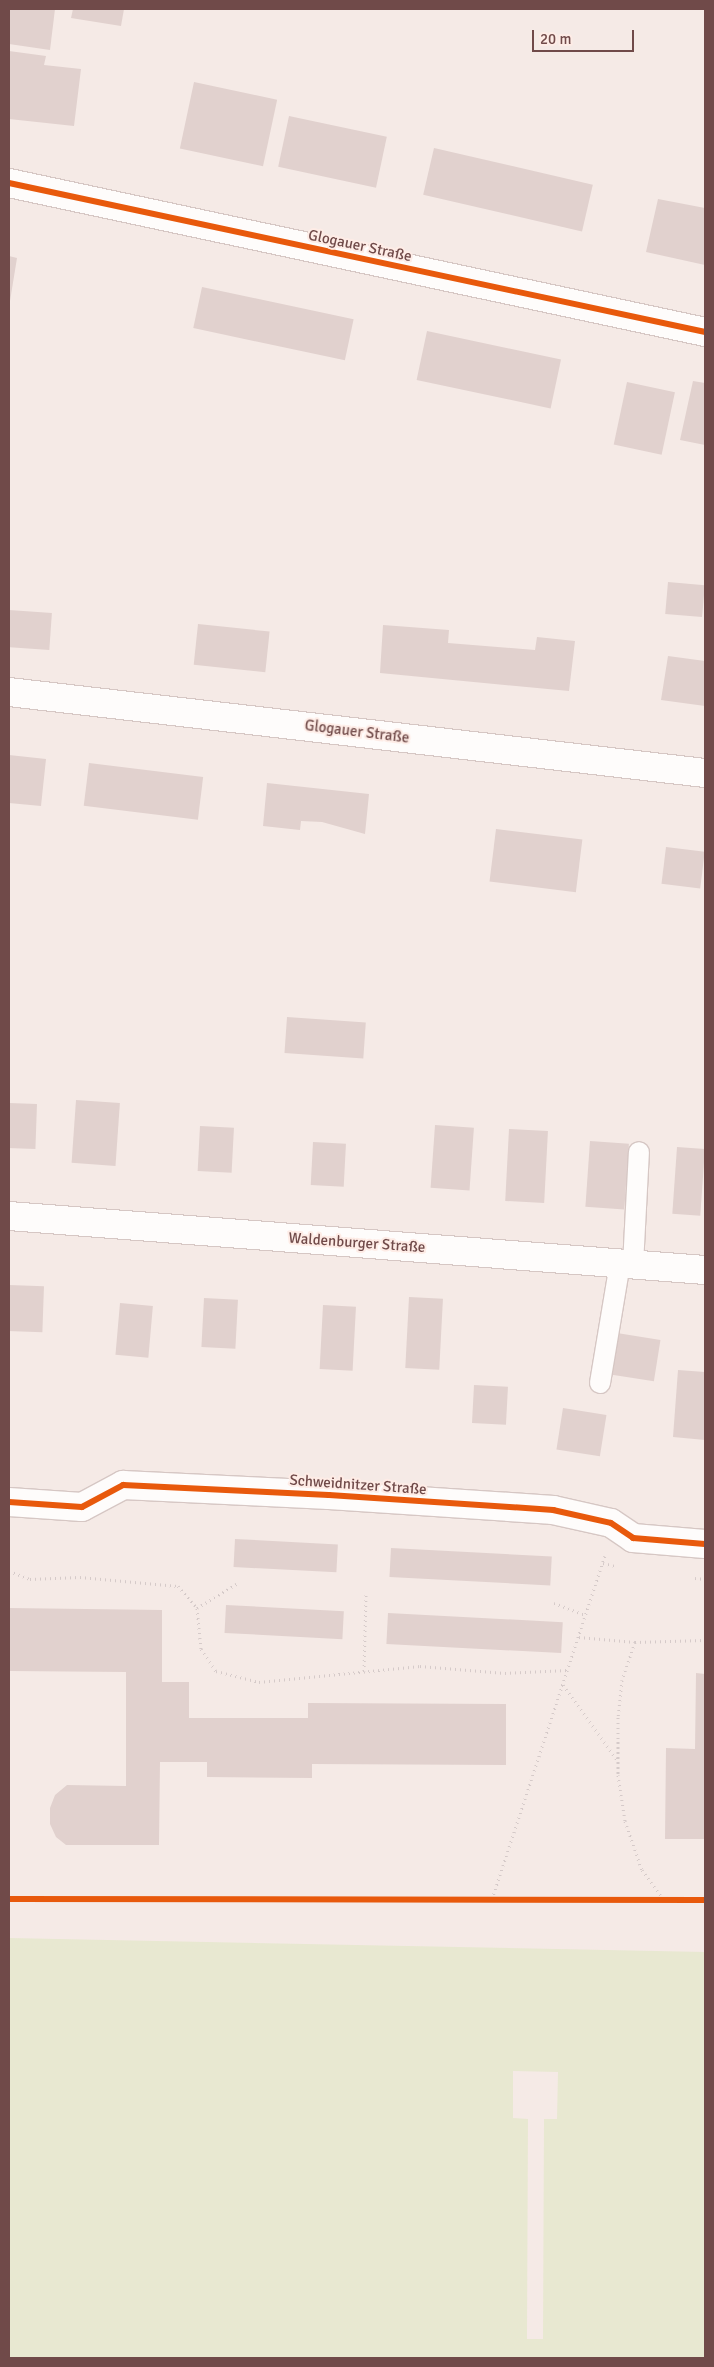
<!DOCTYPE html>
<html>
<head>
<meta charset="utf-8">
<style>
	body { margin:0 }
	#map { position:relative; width:714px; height:2367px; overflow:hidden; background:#f5eae6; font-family:Signika,sans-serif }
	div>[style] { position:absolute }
	.green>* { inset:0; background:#e8e8d1 }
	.building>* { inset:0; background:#e1d1ce; transform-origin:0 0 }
	.path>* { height:3px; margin-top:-1.5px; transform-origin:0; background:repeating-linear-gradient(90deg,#d5cac9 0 1px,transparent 0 5px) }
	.roads { filter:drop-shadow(1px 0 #d6c7c4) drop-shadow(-1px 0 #d6c7c4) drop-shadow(0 1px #d6c7c4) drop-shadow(0 -1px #d6c7c4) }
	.lane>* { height:20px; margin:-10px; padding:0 10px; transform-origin:10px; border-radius:10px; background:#fefcfb }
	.street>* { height:28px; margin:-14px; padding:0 14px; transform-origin:14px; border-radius:14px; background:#fefcfb }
	.cycleway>* { height:6px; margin:-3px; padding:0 3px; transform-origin:3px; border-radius:3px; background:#e8590c }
	span { translate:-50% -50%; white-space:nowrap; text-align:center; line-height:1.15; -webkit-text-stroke:4px #feece6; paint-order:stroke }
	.street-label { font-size:15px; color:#704a49 }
	.frame { position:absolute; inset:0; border:10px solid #704a49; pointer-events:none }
	.scale { position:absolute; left:532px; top:30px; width:102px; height:22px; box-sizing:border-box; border:2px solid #704a49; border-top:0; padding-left:6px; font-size:15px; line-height:18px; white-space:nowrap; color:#704a49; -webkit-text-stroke:4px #feece6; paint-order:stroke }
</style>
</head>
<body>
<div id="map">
	<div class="green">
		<div style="clip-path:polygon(evenodd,9px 1938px,705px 1952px,705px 2358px,9px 2358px,9px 1938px,513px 2071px,558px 2072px,557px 2119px,544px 2119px,543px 2339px,527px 2339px,528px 2119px,513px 2118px,513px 2071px)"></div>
	</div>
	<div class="building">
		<div style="clip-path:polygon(9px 9px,55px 9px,50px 50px,9px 44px)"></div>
		<div style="clip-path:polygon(73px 9px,124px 9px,121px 26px,71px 18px)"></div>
		<div style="clip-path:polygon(9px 51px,46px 56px,44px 65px,81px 69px,74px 126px,9px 119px)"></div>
		<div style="left:194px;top:82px;width:85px;height:68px;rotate:12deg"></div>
		<div style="left:289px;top:116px;width:100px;height:52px;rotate:12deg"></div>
		<div style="left:434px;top:148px;width:163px;height:48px;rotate:13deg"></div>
		<div style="clip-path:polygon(658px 199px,705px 208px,705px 265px,646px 252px)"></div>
		<div style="clip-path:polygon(9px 256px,17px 258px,10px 301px,9px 301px)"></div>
		<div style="left:202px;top:287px;width:155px;height:42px;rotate:12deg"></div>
		<div style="left:427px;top:331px;width:137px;height:50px;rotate:12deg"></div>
		<div style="clip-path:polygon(693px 381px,705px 383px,705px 445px,680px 440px)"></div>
		<div style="left:627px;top:382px;width:49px;height:64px;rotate:12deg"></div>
		<div style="left:668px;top:582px;width:37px;height:32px;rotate:5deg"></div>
		<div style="left:9px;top:610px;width:43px;height:37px;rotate:4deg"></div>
		<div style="left:198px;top:624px;width:72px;height:41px;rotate:6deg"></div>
		<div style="clip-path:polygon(383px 625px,449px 630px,448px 643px,535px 650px,537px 637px,575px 641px,569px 691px,380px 673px)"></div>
		<div style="clip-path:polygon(668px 656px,705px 661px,705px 706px,661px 700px)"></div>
		<div style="clip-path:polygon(9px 755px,46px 759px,41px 806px,9px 803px)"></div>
		<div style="left:89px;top:763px;width:115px;height:43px;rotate:7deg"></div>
		<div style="clip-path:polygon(267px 783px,369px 794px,365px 834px,322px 822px,301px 821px,300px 830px,263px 826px)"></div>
		<div style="left:496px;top:829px;width:87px;height:53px;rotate:7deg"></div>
		<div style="left:666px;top:847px;width:39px;height:37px;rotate:7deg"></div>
		<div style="left:287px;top:1017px;width:79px;height:36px;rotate:4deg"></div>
		<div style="left:76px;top:1100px;width:44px;height:63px;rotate:4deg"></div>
		<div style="left:9px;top:1103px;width:28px;height:45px;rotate:2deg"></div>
		<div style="left:435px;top:1125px;width:39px;height:63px;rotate:4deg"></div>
		<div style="left:200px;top:1126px;width:34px;height:45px;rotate:3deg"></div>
		<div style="left:509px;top:1129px;width:39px;height:72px;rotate:3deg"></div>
		<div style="left:590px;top:1141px;width:39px;height:66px;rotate:4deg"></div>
		<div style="left:313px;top:1142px;width:33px;height:43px;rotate:3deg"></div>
		<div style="left:677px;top:1147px;width:28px;height:67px;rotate:4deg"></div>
		<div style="left:9px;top:1285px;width:35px;height:46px;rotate:2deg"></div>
		<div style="left:409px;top:1297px;width:34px;height:71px;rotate:3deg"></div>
		<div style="left:204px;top:1298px;width:34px;height:49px;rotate:3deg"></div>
		<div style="left:120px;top:1303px;width:33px;height:52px;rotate:5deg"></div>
		<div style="left:323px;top:1305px;width:33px;height:64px;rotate:3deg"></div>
		<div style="left:617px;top:1333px;width:44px;height:42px;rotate:9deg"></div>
		<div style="clip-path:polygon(678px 1370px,705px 1372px,705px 1440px,673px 1437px)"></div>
		<div style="left:474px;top:1385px;width:34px;height:38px;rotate:3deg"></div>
		<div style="left:563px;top:1408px;width:44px;height:42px;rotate:9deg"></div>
		<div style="left:235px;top:1539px;width:103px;height:28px;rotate:3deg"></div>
		<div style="left:391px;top:1548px;width:161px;height:29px;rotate:3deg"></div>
		<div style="left:226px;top:1605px;width:118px;height:28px;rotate:3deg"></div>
		<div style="clip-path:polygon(9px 1608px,162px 1610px,162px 1682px,189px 1682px,189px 1718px,308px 1718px,308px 1703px,506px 1704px,506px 1765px,312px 1764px,312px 1778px,207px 1777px,207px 1762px,160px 1762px,159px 1845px,66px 1845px,56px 1837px,50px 1824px,50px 1808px,55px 1795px,67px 1785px,126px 1786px,126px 1672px,9px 1671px)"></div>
		<div style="left:388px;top:1613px;width:175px;height:31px;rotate:3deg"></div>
		<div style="clip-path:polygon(696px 1673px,705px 1674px,705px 1839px,665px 1839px,666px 1748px,695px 1749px)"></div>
	</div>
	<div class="path">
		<div style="left:603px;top:1563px;width:12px;rotate:14deg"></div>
		<div style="left:9px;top:1571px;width:22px;rotate:21deg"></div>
		<div style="left:30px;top:1579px;width:50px;rotate:-2.3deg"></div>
		<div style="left:80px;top:1577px;width:98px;rotate:5.2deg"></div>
		<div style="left:178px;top:1586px;width:29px;rotate:49deg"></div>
		<div style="left:197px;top:1608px;width:41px;rotate:84.4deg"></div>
		<div style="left:201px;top:1649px;width:27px;rotate:56deg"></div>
		<div style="left:216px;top:1671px;width:44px;rotate:14.3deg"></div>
		<div style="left:259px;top:1682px;width:162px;rotate:-5.7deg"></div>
		<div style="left:420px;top:1666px;width:85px;rotate:4.7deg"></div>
		<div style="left:505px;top:1673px;width:63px;rotate:-2.7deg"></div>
		<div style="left:695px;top:1578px;width:10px;rotate:6deg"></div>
		<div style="left:554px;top:1603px;width:34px;rotate:21deg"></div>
		<div style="left:197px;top:1608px;width:48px;rotate:-31.4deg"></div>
		<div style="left:579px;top:1637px;width:56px;rotate:5.1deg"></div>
		<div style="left:635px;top:1642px;width:70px;rotate:-1.6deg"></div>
		<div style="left:635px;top:1642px;width:40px;rotate:108.9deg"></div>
		<div style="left:622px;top:1680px;width:37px;rotate:96deg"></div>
		<div style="left:618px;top:1717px;width:58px;rotate:90deg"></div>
		<div style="left:618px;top:1775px;width:47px;rotate:81.3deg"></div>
		<div style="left:625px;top:1821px;width:52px;rotate:70.9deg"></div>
		<div style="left:642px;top:1870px;width:37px;rotate:54deg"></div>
		<div style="left:364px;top:1671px;width:78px;rotate:-88.5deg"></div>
		<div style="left:563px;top:1685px;width:94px;rotate:54.1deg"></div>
		<div style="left:9px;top:1899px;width:696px;rotate:0.08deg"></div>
		<div style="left:492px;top:1899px;width:361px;rotate:-71.8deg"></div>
	</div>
	<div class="roads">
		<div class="lane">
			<div style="left:633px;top:1265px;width:113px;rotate:-87deg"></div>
			<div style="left:600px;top:1383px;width:121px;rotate:-80.5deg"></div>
		</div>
		<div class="street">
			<div style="left:9px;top:183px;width:712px;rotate:12.08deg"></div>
			<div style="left:9px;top:692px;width:701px;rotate:6.64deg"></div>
			<div style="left:9px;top:1216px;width:698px;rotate:4.44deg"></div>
			<div style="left:9px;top:1502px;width:73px;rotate:3.9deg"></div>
			<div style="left:82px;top:1507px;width:47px;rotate:-28.2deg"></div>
			<div style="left:123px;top:1485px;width:206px;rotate:2.8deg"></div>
			<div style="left:329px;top:1495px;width:225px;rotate:3.8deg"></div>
			<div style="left:553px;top:1510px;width:59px;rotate:12.6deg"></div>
			<div style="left:611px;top:1523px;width:27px;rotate:34deg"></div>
			<div style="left:633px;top:1538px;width:72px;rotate:4.8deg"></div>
		</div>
	</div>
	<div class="cycleway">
		<div style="left:9px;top:183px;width:712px;rotate:12.08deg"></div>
		<div style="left:9px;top:1502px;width:73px;rotate:3.9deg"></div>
		<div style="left:82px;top:1507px;width:47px;rotate:-28.2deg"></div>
		<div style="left:123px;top:1485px;width:206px;rotate:2.8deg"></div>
		<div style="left:329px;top:1495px;width:225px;rotate:3.8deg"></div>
		<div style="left:553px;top:1510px;width:59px;rotate:12.6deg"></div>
		<div style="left:611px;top:1523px;width:27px;rotate:34deg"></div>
		<div style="left:633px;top:1538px;width:72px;rotate:4.8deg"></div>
		<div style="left:9px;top:1899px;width:696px;rotate:0.08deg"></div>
	</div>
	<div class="street-label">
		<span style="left:360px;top:246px;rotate:12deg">Glogauer Straße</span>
		<span style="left:357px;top:732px;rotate:7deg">Glogauer Straße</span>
		<span style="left:357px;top:1243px;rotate:4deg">Waldenburger Straße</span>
		<span style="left:358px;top:1485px;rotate:4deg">Schweidnitzer Straße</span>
	</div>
	<div class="frame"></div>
	<div class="scale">20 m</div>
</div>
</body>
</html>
